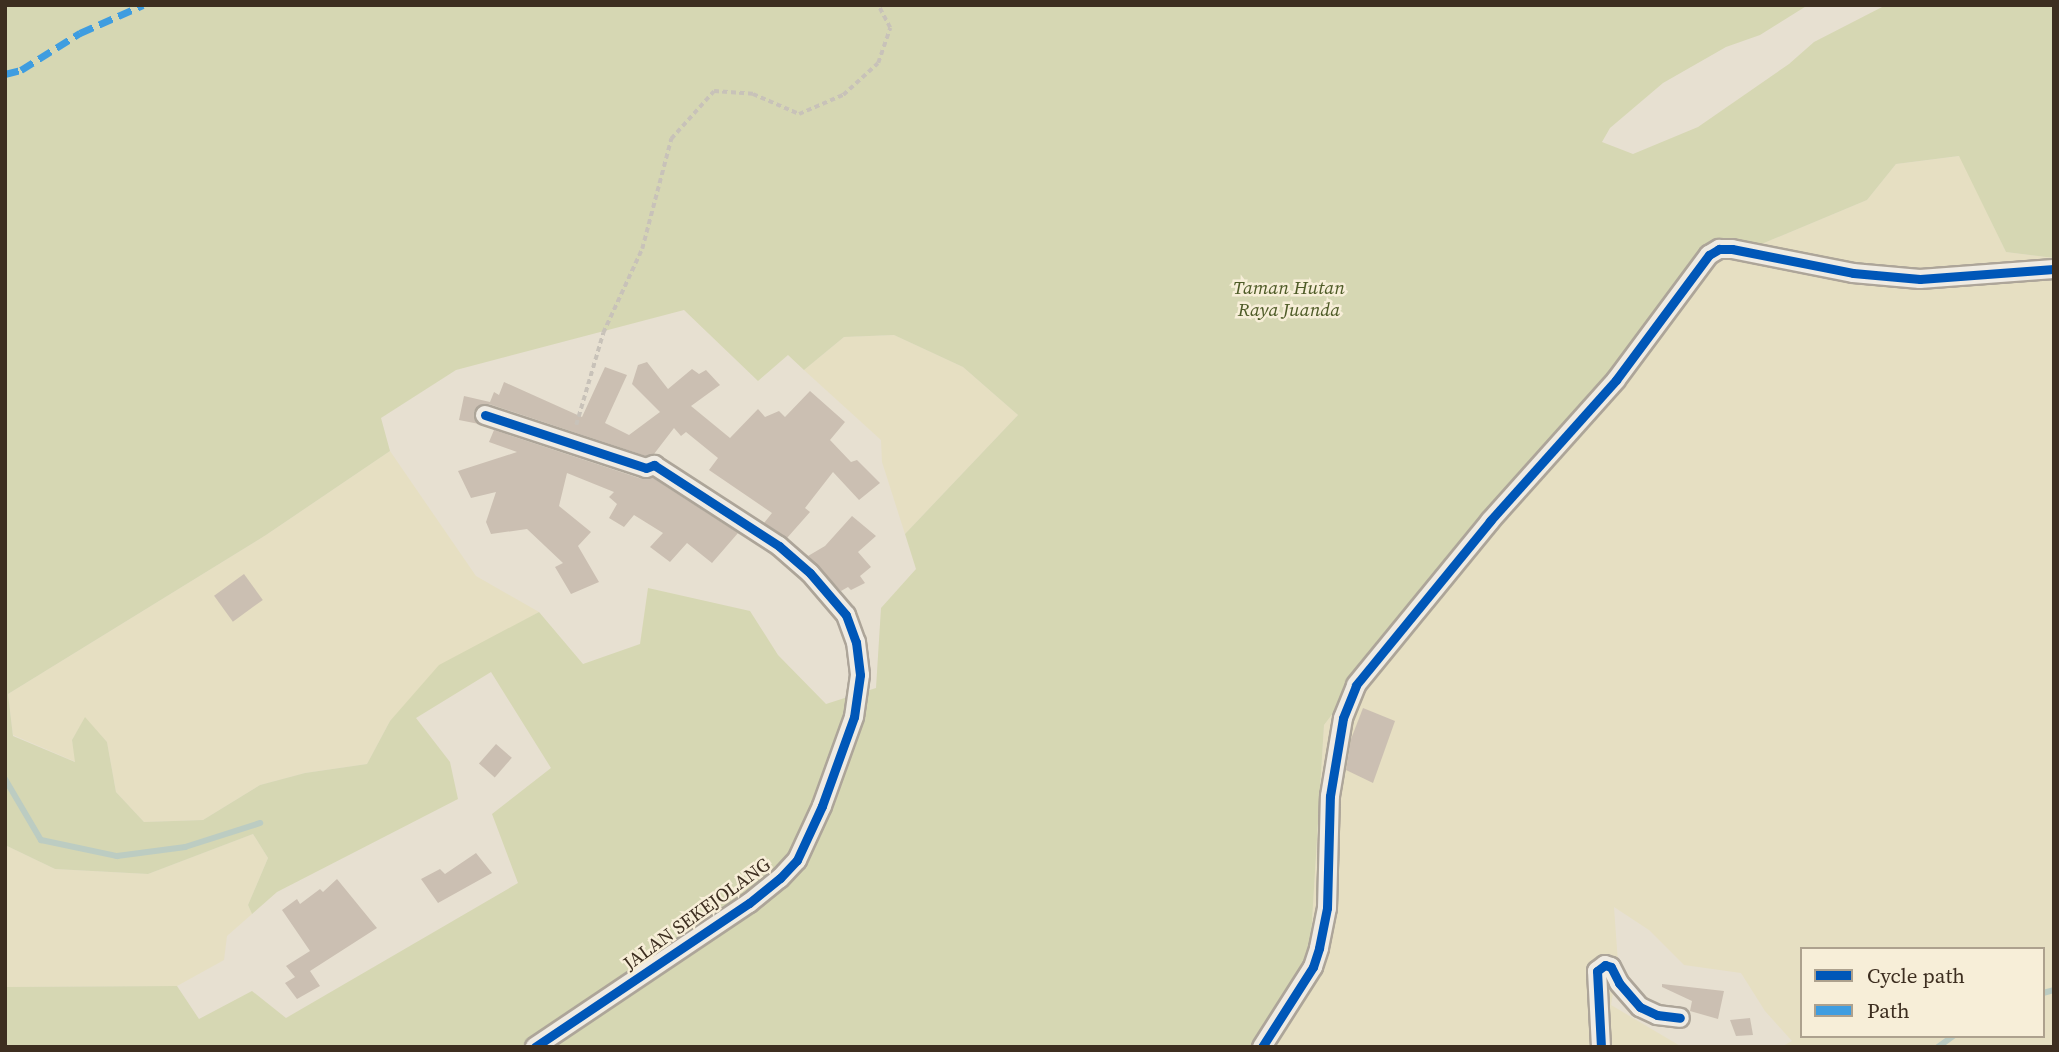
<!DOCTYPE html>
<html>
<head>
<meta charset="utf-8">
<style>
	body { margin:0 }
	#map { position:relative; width:2059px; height:1052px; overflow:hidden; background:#e7e0d1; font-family:"Source Serif 4",serif }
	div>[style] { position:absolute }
	.farmland>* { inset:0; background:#e6dfc2 }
	.green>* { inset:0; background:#d6d7b3 }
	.stream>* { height:6px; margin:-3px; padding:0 3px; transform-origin:3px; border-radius:3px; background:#bcccc2 }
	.building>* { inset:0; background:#cbbfb2; transform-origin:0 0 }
	.path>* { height:3.5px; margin-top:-1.75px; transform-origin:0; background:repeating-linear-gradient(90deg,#c8c2b9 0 5px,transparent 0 8.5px) }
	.roads { filter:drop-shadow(2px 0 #ada599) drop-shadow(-2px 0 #ada599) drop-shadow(0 2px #ada599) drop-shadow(0 -2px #ada599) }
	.street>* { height:18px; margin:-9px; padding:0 9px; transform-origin:9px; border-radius:9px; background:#efebe3 }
	.quiet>* { height:7px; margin-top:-3.5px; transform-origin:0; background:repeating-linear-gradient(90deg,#3f9de0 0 14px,transparent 0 21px) }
	.cycleway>* { height:9px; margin:-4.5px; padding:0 4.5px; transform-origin:4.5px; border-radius:4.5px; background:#0057b8 }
	span { translate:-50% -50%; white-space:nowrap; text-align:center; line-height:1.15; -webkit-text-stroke:5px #f7eed8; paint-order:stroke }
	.park-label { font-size:19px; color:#4d5a26; font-style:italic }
	.street-label { font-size:19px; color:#3d2e20 }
	.frame { position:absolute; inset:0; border:7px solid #3d2e20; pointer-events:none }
	.legend { position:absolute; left:1800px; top:947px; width:245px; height:91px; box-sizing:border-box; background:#f7eed8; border:2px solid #ada18e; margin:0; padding:9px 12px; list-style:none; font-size:21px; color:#3d2e20 }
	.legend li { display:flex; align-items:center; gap:14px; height:35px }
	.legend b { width:35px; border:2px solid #ada18e }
</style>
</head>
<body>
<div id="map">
	<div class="farmland">
		<div style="clip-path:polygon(evenodd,1960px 156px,2006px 252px,2054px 258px,2054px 1047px,1781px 1047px,1792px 1041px,1765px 1011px,1741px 973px,1684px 965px,1649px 930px,1614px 907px,1618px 963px,1611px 1005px,1682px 1047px,1267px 1047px,1260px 1036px,1310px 954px,1324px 725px,1417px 603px,1709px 266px,1867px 200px,1896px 164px,1960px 156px,1802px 949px,2043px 949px,2043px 1036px,1802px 1036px,1802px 949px)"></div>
		<div style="clip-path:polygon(894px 335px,963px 367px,1018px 415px,905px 534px,882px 462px,881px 440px,804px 370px,844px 337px)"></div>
		<div style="clip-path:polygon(390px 451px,476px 576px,539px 612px,505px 631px,390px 721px,367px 764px,305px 773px,260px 785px,203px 820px,144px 822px,116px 792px,107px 742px,85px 718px,72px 740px,76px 762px,13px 735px,8px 694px,266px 535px)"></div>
		<div style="clip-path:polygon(253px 834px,268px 858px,248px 905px,252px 914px,227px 936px,224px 960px,177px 986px,5px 987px,5px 845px,55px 869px,148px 874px)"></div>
	</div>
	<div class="green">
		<div style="clip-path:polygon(evenodd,5px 5px,1808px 5px,1760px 35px,1726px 47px,1663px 83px,1610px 128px,1602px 142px,1633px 154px,1698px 127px,1789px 64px,1814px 42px,1886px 5px,2054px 5px,2054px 258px,2006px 252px,1959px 156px,1896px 164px,1867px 200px,1709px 266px,1417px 603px,1324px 725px,1310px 954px,1260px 1036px,1267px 1047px,5px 1047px,5px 987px,177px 986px,199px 1019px,252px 991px,286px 1018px,518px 883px,492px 814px,551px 768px,491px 672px,416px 718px,450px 762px,458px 799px,277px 892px,252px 914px,248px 905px,268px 858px,253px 834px,148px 874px,55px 869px,5px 845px,5px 5px,684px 310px,758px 381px,788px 355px,804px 370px,844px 337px,894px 335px,963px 367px,1018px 415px,905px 534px,916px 569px,881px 608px,876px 688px,826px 704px,778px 655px,750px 611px,648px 588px,640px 644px,583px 664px,539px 612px,439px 665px,390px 721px,367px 764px,305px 773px,260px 785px,203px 820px,144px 822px,116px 792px,107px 742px,85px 717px,72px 740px,75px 762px,13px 736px,8px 694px,266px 535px,390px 451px,381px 418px,456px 370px,684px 310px)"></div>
	</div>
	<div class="stream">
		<div style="left:5px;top:779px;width:71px;rotate:59.5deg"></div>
		<div style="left:41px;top:840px;width:78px;rotate:11.9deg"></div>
		<div style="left:117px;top:856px;width:69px;rotate:-7.5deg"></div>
		<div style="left:185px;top:847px;width:79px;rotate:-17.7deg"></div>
		<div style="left:2043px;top:993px;width:11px;rotate:-15deg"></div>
		<div style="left:1938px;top:1047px;width:19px;rotate:-36deg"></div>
	</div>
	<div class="building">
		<div style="clip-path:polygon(647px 362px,668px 389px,692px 369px,699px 374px,706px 370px,720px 385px,691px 406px,730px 438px,758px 409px,765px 417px,779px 411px,785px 417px,810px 391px,845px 422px,830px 440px,851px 462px,857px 460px,880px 483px,859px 500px,833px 472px,805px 508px,810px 512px,787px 538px,764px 523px,772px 513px,709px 470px,718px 458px,686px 432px,681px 436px,674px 428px,654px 454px,646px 456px,489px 404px,482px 404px,474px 411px,474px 418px,479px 424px,459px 420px,464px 396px,490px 402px,494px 392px,499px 395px,504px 382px,582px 417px,605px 367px,627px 375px,605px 423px,629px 435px,660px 412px,632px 384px,638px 365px)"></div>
		<div style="clip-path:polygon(494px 430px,642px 479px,653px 478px,738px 533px,712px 563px,687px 543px,670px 562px,650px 547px,663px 533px,634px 515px,624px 527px,609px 518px,617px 504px,609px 497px,614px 492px,567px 473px,559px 506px,591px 532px,578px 546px,599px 582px,571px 594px,555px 567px,563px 563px,527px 529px,491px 534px,486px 522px,496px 492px,471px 498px,458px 471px,517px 452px,489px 442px)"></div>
		<div style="clip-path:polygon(852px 516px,876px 536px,858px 552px,871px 567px,860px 576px,865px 583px,851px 590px,848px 587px,841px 591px,808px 556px,825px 546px)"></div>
		<div style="left:244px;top:574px;width:32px;height:37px;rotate:54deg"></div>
		<div style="clip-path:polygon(1363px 708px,1395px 721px,1373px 783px,1346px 770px,1351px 739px)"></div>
		<div style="left:496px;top:744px;width:21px;height:26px;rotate:41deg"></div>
		<div style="clip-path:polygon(476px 853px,492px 873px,438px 903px,421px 879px,440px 869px,445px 874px)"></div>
		<div style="clip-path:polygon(337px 879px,377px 928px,310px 971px,320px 986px,297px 999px,285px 983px,295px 977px,286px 966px,310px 951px,282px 910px,297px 899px,300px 904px,320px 889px,323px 892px)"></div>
		<div style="clip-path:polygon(1662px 984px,1724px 991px,1718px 1019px,1690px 1011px,1692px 1001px,1662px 987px)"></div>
		<div style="clip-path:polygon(1750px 1018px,1753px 1035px,1736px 1036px,1730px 1020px)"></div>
	</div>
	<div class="path">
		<div style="left:576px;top:425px;width:96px;rotate:-73.6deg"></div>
		<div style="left:603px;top:333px;width:93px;rotate:-65.1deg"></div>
		<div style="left:642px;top:249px;width:114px;rotate:-75.2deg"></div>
		<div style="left:671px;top:139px;width:64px;rotate:-48.1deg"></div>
		<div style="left:714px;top:91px;width:39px;rotate:4deg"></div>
		<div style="left:753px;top:94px;width:50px;rotate:23.5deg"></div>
		<div style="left:799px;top:114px;width:48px;rotate:-23.4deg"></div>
		<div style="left:843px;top:95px;width:47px;rotate:-42.4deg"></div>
		<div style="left:878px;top:63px;width:37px;rotate:-71deg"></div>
		<div style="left:890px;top:28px;width:26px;rotate:-118deg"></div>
	</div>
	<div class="roads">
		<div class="street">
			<div style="left:485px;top:415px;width:169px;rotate:18.2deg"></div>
			<div style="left:646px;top:468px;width:9px;rotate:-21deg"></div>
			<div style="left:654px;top:465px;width:149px;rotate:32.9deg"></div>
			<div style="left:779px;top:546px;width:41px;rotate:41.1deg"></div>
			<div style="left:810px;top:573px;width:55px;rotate:49.4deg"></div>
			<div style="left:846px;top:615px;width:29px;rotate:70deg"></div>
			<div style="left:856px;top:642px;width:33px;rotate:83deg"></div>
			<div style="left:860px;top:675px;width:42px;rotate:98.1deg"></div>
			<div style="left:854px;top:717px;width:95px;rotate:109.8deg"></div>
			<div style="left:822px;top:806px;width:60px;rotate:114.8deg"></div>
			<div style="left:797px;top:860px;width:25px;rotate:133deg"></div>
			<div style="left:780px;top:878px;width:40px;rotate:141deg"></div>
			<div style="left:749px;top:903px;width:258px;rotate:146.1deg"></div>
			<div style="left:1262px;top:1047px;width:95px;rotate:-57.5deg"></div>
			<div style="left:1313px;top:967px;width:20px;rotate:-72deg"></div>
			<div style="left:1319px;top:948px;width:41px;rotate:-78.7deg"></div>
			<div style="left:1327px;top:908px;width:112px;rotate:-88.5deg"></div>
			<div style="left:1330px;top:796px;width:79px;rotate:-80.5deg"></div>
			<div style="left:1343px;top:718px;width:35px;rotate:-68deg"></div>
			<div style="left:1356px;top:685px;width:212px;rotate:-50.7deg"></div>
			<div style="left:1490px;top:521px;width:189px;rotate:-48.2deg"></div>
			<div style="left:1616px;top:380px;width:156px;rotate:-53.4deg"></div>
			<div style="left:1709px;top:255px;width:12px;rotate:-31deg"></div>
			<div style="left:1719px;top:249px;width:13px"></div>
			<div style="left:1732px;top:249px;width:123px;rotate:11.2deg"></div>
			<div style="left:1853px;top:273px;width:67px;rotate:5.1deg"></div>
			<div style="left:1920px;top:279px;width:134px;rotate:-4.3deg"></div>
			<div style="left:1601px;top:1047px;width:76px;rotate:-93deg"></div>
			<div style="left:1597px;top:971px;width:10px;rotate:-37deg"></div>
			<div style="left:1605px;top:965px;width:6px;rotate:18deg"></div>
			<div style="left:1611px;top:967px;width:18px;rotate:63deg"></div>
			<div style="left:1619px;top:983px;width:32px;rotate:49deg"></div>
			<div style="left:1640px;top:1007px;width:19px;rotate:25deg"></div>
			<div style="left:1657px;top:1015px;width:23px;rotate:7deg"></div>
		</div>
	</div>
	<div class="quiet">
		<div style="left:5px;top:74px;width:16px;rotate:-14deg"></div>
		<div style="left:21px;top:70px;width:70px;rotate:-32.1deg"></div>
		<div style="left:80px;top:33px;width:69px;rotate:-24deg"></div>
	</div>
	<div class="cycleway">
		<div style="left:485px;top:415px;width:169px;rotate:18.2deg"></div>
		<div style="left:646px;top:468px;width:9px;rotate:-21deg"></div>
		<div style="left:654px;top:465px;width:149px;rotate:32.9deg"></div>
		<div style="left:779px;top:546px;width:41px;rotate:41.1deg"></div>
		<div style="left:810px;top:573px;width:55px;rotate:49.4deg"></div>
		<div style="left:846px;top:615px;width:29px;rotate:70deg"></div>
		<div style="left:856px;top:642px;width:33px;rotate:83deg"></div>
		<div style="left:860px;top:675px;width:42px;rotate:98.1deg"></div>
		<div style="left:854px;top:717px;width:95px;rotate:109.8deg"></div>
		<div style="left:822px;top:806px;width:60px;rotate:114.8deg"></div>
		<div style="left:797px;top:860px;width:25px;rotate:133deg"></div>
		<div style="left:780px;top:878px;width:40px;rotate:141deg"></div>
		<div style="left:749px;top:903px;width:258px;rotate:146.1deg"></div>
		<div style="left:1262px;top:1047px;width:95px;rotate:-57.5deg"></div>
		<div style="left:1313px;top:967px;width:20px;rotate:-72deg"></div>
		<div style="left:1319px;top:948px;width:41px;rotate:-78.7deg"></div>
		<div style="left:1327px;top:908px;width:112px;rotate:-88.5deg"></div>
		<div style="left:1330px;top:796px;width:79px;rotate:-80.5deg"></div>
		<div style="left:1343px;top:718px;width:35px;rotate:-68deg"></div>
		<div style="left:1356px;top:685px;width:212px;rotate:-50.7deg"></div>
		<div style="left:1490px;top:521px;width:189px;rotate:-48.2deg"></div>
		<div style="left:1616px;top:380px;width:156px;rotate:-53.4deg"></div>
		<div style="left:1709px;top:255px;width:12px;rotate:-31deg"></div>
		<div style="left:1719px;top:249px;width:13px"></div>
		<div style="left:1732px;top:249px;width:123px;rotate:11.2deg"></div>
		<div style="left:1853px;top:273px;width:67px;rotate:5.1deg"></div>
		<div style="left:1920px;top:279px;width:134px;rotate:-4.3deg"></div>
		<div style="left:1601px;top:1047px;width:76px;rotate:-93deg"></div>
		<div style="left:1597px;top:971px;width:10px;rotate:-37deg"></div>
		<div style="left:1605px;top:965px;width:6px;rotate:18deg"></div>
		<div style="left:1611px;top:967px;width:18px;rotate:63deg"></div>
		<div style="left:1619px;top:983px;width:32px;rotate:49deg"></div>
		<div style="left:1640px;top:1007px;width:19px;rotate:25deg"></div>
		<div style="left:1657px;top:1015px;width:23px;rotate:7deg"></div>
	</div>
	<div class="park-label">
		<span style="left:1289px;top:299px">Taman Hutan<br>Raya Juanda</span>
	</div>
	<div class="street-label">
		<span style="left:697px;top:914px;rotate:-36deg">JALAN SEKEJOLANG</span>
	</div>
	<div class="frame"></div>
	<ul class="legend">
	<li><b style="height:9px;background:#0057b8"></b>Cycle path</li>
	<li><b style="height:9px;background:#3f9de0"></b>Path</li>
	</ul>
</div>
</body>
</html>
